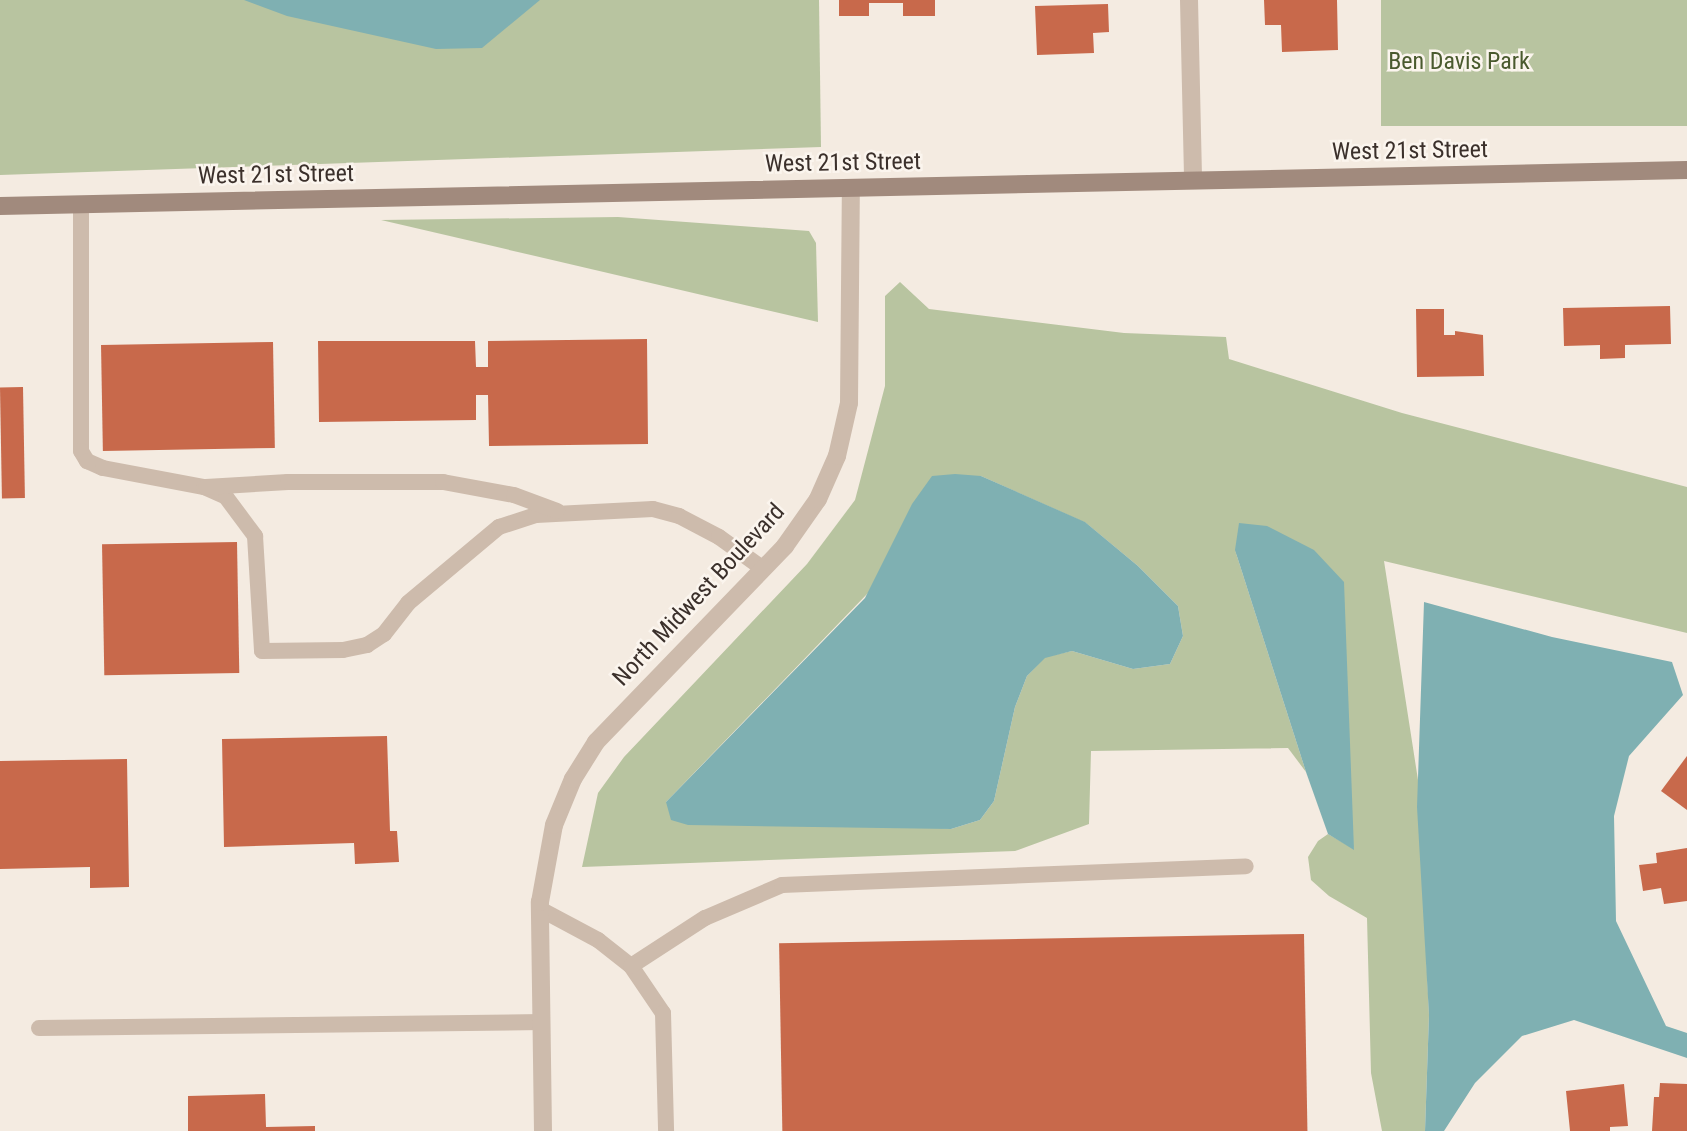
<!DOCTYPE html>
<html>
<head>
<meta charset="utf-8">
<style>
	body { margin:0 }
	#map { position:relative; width:1687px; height:1131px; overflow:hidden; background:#f4ebe1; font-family:"Roboto Condensed",sans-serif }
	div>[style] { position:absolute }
	.green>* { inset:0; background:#b8c4a0; transform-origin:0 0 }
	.water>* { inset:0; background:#7fb0b2 }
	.building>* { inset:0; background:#c8694b; transform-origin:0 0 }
	.lane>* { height:16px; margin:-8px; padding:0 8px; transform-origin:8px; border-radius:8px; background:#cdbbac }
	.street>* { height:18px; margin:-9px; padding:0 9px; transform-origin:9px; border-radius:9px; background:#cdbbac }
	.secondary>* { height:18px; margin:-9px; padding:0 9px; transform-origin:9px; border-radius:9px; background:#a18a7d }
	span { translate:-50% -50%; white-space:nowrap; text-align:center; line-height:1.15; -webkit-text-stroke:5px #fbf5ee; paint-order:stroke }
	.park-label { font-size:24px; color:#4a5a2e }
	.street-label { font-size:24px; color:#3b302b }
</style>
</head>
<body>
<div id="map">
	<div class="green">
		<div style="clip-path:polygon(0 0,819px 0,821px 147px,0 175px)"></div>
		<div style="left:1381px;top:0;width:306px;height:126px"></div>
		<div style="clip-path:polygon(618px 217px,809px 231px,816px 243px,818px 322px,381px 220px)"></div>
		<div style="clip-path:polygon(evenodd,900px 282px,929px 309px,1124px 333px,1226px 337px,1229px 359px,1402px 413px,1687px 487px,1687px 633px,1384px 561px,1418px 780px,1429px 1015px,1425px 1131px,1382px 1131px,1371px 1073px,1367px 918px,1329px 896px,1311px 880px,1308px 857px,1318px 841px,1328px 834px,1354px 849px,1235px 550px,1306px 772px,1288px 748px,1091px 751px,1089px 824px,1015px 851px,582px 867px,598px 793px,624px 757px,807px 564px,855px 500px,885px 386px,885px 296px,900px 282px,981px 476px,1086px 523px,1138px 566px,1178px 606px,1183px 636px,1170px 664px,1133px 669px,1072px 651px,1045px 657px,1027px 676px,1015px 707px,994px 801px,980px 820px,951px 829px,666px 802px,981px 476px)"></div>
	</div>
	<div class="water">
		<div style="clip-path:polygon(244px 0,540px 0,482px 48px,436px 49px,287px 16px)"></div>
		<div style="clip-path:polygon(955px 474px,981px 476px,1085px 522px,1138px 566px,1178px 606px,1183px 636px,1170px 664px,1133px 669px,1072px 651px,1045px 658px,1027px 676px,1015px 707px,994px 801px,980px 820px,951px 829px,688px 825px,671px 820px,666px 802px,865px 598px,912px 504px,932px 476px)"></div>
		<div style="clip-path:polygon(1239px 523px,1267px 526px,1314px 550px,1344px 582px,1354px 850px,1328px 834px,1306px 772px,1235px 550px)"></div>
		<div style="clip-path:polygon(1424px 602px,1552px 637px,1672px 662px,1683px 695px,1629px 756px,1614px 816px,1616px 921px,1666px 1026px,1687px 1033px,1687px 1058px,1574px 1020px,1522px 1036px,1475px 1083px,1444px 1131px,1425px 1131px,1429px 1015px,1417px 807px)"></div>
	</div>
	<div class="building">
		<div style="clip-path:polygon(839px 0,935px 0,935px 16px,903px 16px,903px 3px,869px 3px,869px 16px,839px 16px)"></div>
		<div style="clip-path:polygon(1264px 0,1337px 0,1338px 50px,1282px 52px,1281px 25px,1265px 25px)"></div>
		<div style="clip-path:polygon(1108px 4px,1109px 32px,1093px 33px,1094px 53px,1037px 55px,1035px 6px)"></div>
		<div style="clip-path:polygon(1670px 306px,1671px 344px,1625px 345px,1625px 358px,1600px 359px,1600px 345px,1564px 346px,1563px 308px)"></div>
		<div style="clip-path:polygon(1416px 309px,1444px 309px,1444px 335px,1455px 335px,1455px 331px,1483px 335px,1484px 376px,1417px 377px)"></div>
		<div style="clip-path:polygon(647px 339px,648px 444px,489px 446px,488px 395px,476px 395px,476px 420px,319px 422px,318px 341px,475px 341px,476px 367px,488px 367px,488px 341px)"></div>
		<div style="left:273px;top:342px;width:106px;height:172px;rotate:89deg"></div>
		<div style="left:23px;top:387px;width:111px;height:23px;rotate:89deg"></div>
		<div style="left:237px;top:542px;width:131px;height:135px;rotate:89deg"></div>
		<div style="clip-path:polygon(387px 736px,390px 831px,397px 831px,399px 862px,355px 864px,354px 843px,224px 847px,222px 739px)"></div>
		<div style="clip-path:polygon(1687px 756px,1687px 810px,1661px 791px)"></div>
		<div style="clip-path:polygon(127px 759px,129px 887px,90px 888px,90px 867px,0 869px,0 761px)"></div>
		<div style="clip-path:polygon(1687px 848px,1687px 901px,1664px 904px,1661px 888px,1643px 891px,1639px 865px,1657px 863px,1656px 853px)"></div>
		<div style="left:1304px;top:934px;width:197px;height:525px;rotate:89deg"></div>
		<div style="clip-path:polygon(1660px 1083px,1687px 1084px,1687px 1131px,1652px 1131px,1654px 1097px,1659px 1097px)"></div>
		<div style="clip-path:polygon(1624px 1084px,1628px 1126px,1610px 1127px,1610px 1131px,1570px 1131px,1566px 1091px)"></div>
		<div style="clip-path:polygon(265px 1094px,266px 1127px,315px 1126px,315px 1131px,188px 1131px,188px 1096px)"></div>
	</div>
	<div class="lane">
		<div style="left:81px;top:205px;width:246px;rotate:90deg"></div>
		<div style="left:81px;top:451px;width:12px;rotate:59deg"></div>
		<div style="left:87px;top:461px;width:17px;rotate:24deg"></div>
		<div style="left:103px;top:468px;width:103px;rotate:10.7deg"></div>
		<div style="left:204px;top:487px;width:24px;rotate:24deg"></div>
		<div style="left:226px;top:497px;width:49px;rotate:53.4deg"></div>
		<div style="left:255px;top:536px;width:115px;rotate:86.5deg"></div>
		<div style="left:262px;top:651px;width:81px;rotate:-0.7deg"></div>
		<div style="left:343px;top:650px;width:25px;rotate:-12deg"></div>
		<div style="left:367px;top:645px;width:20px;rotate:-33deg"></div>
		<div style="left:384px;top:634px;width:39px;rotate:-52deg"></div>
		<div style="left:408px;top:603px;width:119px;rotate:-39.9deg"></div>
		<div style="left:499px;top:527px;width:39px;rotate:-18deg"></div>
		<div style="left:536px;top:515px;width:117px;rotate:-2.9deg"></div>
		<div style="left:653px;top:509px;width:27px;rotate:15deg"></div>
		<div style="left:679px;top:516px;width:45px;rotate:27.7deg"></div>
		<div style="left:719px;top:537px;width:53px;rotate:35.8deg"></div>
		<div style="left:206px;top:487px;width:82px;rotate:-3.5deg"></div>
		<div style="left:288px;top:482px;width:155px"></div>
		<div style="left:443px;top:482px;width:72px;rotate:10.4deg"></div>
		<div style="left:514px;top:495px;width:46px;rotate:20.4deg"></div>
		<div style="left:540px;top:909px;width:66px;rotate:28.1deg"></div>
		<div style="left:598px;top:940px;width:42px;rotate:38.2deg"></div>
		<div style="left:631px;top:966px;width:57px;rotate:55.8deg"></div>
		<div style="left:663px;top:1013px;width:118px;rotate:88.5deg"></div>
		<div style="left:631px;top:966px;width:88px;rotate:-33deg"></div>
		<div style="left:705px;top:918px;width:84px;rotate:-23.2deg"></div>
		<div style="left:782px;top:885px;width:464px;rotate:-2.3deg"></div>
		<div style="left:39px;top:1028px;width:503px;rotate:-0.68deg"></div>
	</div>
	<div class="street">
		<div style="left:1189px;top:0;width:179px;rotate:88.7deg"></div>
		<div style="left:543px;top:1131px;width:229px;rotate:-90.8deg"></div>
		<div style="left:540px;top:902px;width:78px;rotate:-79.7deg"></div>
		<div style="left:554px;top:825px;width:50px;rotate:-67.6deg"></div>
		<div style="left:573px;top:779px;width:44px;rotate:-58.1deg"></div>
		<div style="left:596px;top:742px;width:272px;rotate:-46deg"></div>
		<div style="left:785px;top:546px;width:57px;rotate:-54.9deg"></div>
		<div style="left:818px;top:499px;width:47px;rotate:-66.2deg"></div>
		<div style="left:837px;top:456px;width:54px;rotate:-77.2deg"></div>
		<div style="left:849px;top:403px;width:215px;rotate:-89.5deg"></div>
	</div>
	<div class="secondary">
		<div style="left:0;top:206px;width:1687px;rotate:-1.22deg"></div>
	</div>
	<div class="park-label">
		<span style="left:1459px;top:62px">Ben Davis Park</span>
	</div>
	<div class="street-label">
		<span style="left:1410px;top:151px;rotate:-1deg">West 21st Street</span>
		<span style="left:843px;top:163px;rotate:-1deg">West 21st Street</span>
		<span style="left:276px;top:175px;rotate:-1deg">West 21st Street</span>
		<span style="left:699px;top:595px;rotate:-47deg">North Midwest Boulevard</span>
	</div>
</div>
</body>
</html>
